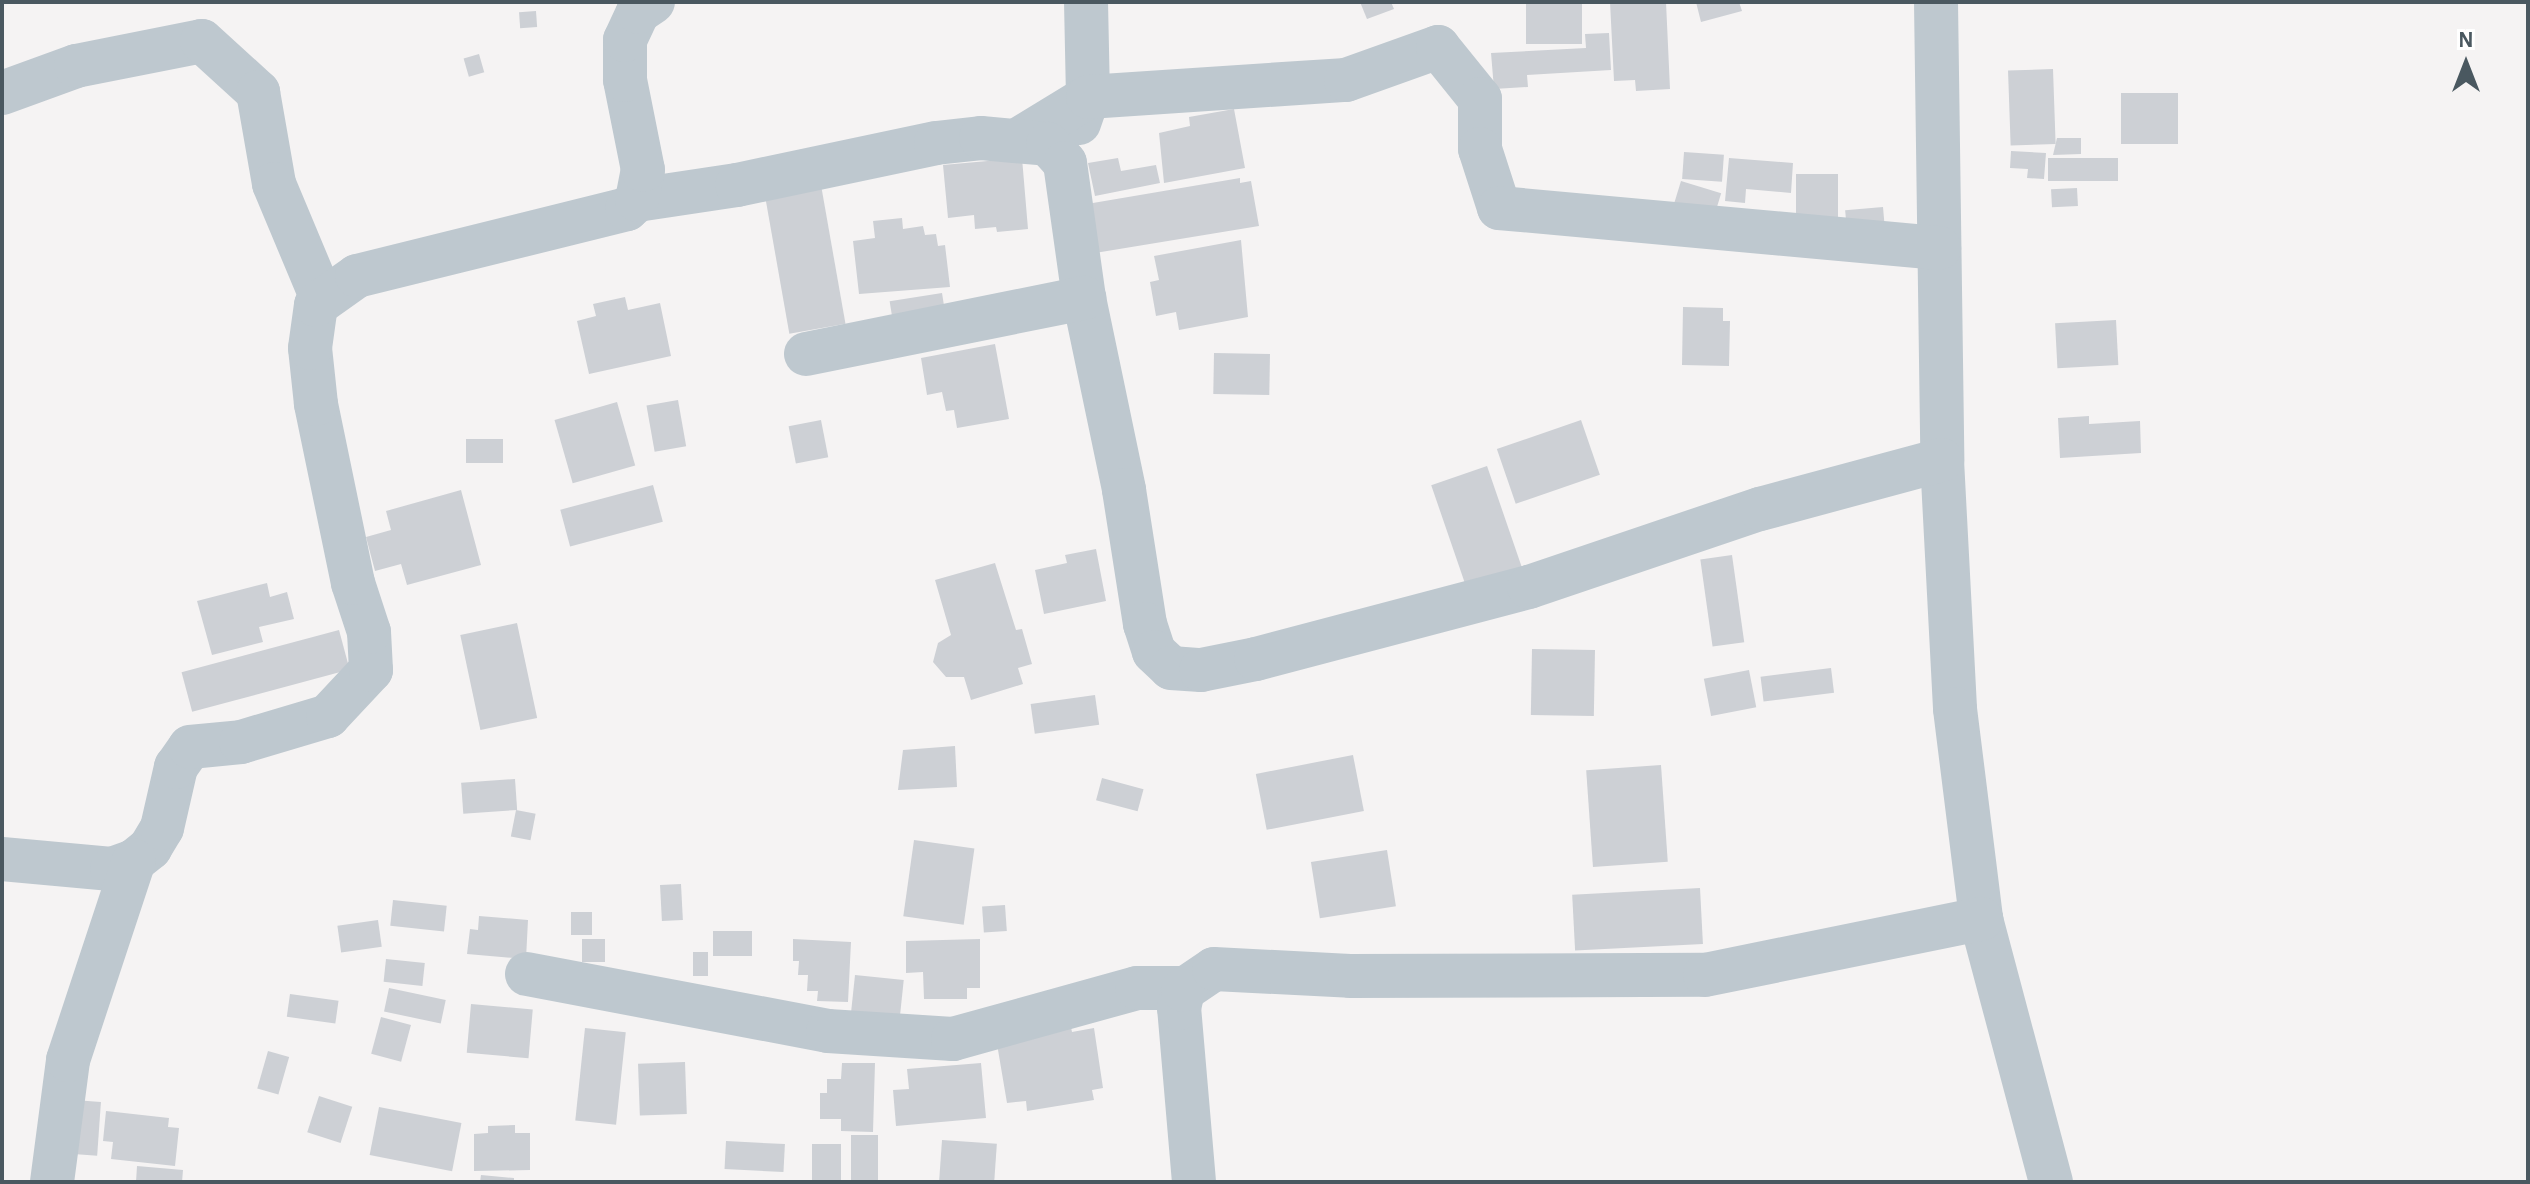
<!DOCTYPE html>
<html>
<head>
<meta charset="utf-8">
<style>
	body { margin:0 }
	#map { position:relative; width:2530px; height:1184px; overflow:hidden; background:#f5f3f3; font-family:"Alegreya Sans",sans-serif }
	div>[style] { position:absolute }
	.building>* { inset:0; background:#cdd0d5; transform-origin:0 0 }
	.minor>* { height:44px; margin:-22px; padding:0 22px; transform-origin:22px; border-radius:22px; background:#bec8cf }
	span { translate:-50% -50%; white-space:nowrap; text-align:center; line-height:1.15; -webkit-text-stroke:8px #fff; paint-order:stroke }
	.frame { position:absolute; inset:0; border:4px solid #4a5860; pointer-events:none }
	.north { position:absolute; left:2426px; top:24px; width:80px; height:80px; -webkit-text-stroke:6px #fff; paint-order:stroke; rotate:0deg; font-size:22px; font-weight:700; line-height:32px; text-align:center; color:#4a5860 }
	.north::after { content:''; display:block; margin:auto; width:28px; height:36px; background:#4a5860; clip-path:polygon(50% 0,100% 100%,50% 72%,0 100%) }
</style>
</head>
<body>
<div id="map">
	<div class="building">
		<div style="clip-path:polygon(1360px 2px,1391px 2px,1394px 9px,1367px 19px)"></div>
		<div style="clip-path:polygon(1610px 2px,1666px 2px,1670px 89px,1636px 91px,1635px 80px,1614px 81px)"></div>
		<div style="clip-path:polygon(1696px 2px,1739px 2px,1742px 11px,1701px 22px)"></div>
		<div style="left:1526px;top:3px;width:56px;height:41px"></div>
		<div style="left:536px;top:11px;width:16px;height:17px;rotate:86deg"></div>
		<div style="clip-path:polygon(1609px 33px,1611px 70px,1527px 75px,1528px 87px,1494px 89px,1491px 53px,1586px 48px,1585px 34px)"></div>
		<div style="left:479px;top:54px;width:19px;height:16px;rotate:74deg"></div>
		<div style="left:2053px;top:69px;width:75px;height:45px;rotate:88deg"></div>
		<div style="left:2121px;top:93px;width:57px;height:51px"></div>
		<div style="clip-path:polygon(1234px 109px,1245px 168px,1164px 183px,1159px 133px,1190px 126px,1189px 117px)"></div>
		<div style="clip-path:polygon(2057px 138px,2081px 138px,2081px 154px,2053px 155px)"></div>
		<div style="clip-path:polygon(2011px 151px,2046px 153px,2044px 179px,2027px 178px,2028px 169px,2010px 168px)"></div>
		<div style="left:1684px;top:152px;width:40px;height:27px;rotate:4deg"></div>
		<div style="clip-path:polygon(1022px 158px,1028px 229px,997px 232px,996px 227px,975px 229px,974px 215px,948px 218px,943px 165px)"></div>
		<div style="clip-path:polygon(1118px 158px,1121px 171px,1156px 165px,1160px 183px,1095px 196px,1088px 163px)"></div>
		<div style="clip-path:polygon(1729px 158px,1793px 163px,1791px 193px,1746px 189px,1745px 203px,1725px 201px)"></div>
		<div style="left:2118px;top:158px;width:23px;height:70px;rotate:90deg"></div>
		<div style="left:1796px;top:174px;width:42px;height:53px"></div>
		<div style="clip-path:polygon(1240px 178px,1240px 183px,1251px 181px,1259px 226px,1095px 253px,1087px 204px)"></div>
		<div style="left:1681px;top:181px;width:42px;height:23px;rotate:17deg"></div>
		<div style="left:821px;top:185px;width:141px;height:57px;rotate:80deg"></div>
		<div style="left:2077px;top:188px;width:18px;height:26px;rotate:87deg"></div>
		<div style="left:1883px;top:207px;width:22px;height:38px;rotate:85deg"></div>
		<div style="clip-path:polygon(902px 218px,903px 229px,923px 226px,925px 235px,936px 234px,938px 246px,945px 245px,950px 287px,859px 294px,853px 241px,875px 238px,873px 221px)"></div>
		<div style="clip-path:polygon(1241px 240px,1248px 317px,1179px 330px,1176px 312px,1156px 316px,1150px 282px,1159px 280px,1154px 256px)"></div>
		<div style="left:942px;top:293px;width:26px;height:53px;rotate:81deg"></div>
		<div style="clip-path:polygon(625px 297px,628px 310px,660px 303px,671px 356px,589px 374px,577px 321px,596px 316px,593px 304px)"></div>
		<div style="clip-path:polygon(1683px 307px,1723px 308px,1723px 321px,1730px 321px,1729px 366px,1682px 365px)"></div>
		<div style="left:2116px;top:320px;width:45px;height:61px;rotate:87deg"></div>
		<div style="clip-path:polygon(995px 344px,1009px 419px,957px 428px,954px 410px,946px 411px,942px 392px,927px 395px,921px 358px)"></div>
		<div style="left:1214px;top:353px;width:56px;height:41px;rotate:1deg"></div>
		<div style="left:678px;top:400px;width:47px;height:32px;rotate:80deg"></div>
		<div style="left:617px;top:402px;width:66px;height:65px;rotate:74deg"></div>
		<div style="clip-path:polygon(2089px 416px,2089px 424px,2140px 421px,2141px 453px,2060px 458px,2058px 418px)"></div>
		<div style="left:821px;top:420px;width:38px;height:33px;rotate:79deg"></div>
		<div style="left:1581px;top:420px;width:58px;height:89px;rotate:71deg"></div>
		<div style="left:503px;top:439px;width:24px;height:37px;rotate:90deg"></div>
		<div style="left:1487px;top:466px;width:107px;height:59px;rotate:71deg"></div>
		<div style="left:653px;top:485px;width:38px;height:96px;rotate:75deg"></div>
		<div style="clip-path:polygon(461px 490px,481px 565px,407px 585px,401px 564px,375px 571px,366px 537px,391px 530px,386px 511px)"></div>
		<div style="clip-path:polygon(1096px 549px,1106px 601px,1044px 614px,1035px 570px,1067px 563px,1065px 555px)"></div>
		<div style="left:1732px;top:555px;width:88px;height:32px;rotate:82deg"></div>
		<div style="clip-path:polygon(995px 563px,1016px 630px,1022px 629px,1032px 664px,1018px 668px,1023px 684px,971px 700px,964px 677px,946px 677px,933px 662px,938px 643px,951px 635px,935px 580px)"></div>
		<div style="clip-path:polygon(267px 583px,270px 597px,287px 592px,294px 619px,259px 627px,263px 642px,212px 655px,197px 601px)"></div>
		<div style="left:517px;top:623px;width:97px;height:58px;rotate:78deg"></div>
		<div style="left:339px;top:630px;width:41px;height:163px;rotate:75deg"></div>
		<div style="left:1532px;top:649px;width:63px;height:66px;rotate:1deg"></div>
		<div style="left:1831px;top:668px;width:25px;height:71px;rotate:83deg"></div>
		<div style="left:1749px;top:670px;width:38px;height:46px;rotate:79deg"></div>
		<div style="left:1095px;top:695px;width:30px;height:65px;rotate:82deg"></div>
		<div style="clip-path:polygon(955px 746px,957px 787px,898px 790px,903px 750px)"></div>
		<div style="left:1353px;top:755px;width:57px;height:99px;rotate:79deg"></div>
		<div style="left:1661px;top:765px;width:97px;height:75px;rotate:86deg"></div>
		<div style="left:1102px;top:778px;width:43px;height:23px;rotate:15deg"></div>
		<div style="left:515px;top:779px;width:31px;height:54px;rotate:86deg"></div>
		<div style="left:516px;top:810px;width:20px;height:27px;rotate:11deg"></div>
		<div style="left:914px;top:840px;width:61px;height:77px;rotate:8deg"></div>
		<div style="left:1387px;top:850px;width:57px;height:77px;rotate:81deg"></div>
		<div style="left:681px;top:884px;width:36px;height:21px;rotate:87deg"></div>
		<div style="left:1700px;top:888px;width:56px;height:128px;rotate:87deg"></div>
		<div style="left:393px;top:900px;width:54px;height:26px;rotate:6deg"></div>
		<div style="left:1005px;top:905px;width:26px;height:23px;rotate:86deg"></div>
		<div style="left:571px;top:912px;width:21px;height:23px"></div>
		<div style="clip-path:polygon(479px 916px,528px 920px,526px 959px,467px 954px,470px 929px,478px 930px)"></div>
		<div style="left:378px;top:920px;width:27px;height:41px;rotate:82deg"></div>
		<div style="left:713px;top:931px;width:39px;height:25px"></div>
		<div style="left:582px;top:939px;width:23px;height:23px"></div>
		<div style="clip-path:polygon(793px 939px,851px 942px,848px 1002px,817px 1001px,818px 991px,807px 991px,808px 975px,798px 975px,799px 961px,793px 961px)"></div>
		<div style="clip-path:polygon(980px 939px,980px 988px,967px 988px,967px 999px,924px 999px,923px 972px,906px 973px,906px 941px)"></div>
		<div style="left:693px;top:952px;width:15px;height:24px"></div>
		<div style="left:386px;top:959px;width:39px;height:23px;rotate:6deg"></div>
		<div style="left:855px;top:975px;width:49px;height:44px;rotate:6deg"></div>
		<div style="left:389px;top:988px;width:58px;height:24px;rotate:12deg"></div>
		<div style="left:290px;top:994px;width:49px;height:23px;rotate:8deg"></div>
		<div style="left:471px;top:1004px;width:62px;height:49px;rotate:5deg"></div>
		<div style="left:381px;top:1017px;width:31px;height:38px;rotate:15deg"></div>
		<div style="clip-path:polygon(1070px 1022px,1072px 1032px,1094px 1028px,1103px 1088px,1092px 1090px,1094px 1100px,1027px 1111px,1026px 1101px,1007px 1103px,997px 1044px)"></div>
		<div style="left:585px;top:1028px;width:41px;height:93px;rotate:6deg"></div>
		<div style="left:268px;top:1051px;width:22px;height:39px;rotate:16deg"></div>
		<div style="left:685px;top:1062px;width:52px;height:47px;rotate:88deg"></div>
		<div style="clip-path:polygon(842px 1063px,875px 1063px,873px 1132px,841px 1131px,841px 1119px,820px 1119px,820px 1093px,827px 1093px,827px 1079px,841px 1079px)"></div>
		<div style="clip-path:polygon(981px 1063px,986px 1118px,896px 1126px,893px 1090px,909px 1089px,907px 1069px)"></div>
		<div style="left:319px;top:1096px;width:35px;height:38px;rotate:18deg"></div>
		<div style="left:74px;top:1100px;width:27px;height:54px;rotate:4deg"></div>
		<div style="left:379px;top:1107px;width:84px;height:49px;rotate:11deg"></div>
		<div style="clip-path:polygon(106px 1111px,169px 1118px,168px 1127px,179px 1128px,175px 1166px,111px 1159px,113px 1142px,103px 1141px)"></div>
		<div style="clip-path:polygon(515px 1125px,515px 1133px,530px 1133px,530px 1170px,474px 1171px,474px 1134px,488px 1133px,488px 1126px)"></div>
		<div style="left:851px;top:1135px;width:27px;height:47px"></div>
		<div style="left:942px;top:1140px;width:55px;height:42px;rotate:4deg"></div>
		<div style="left:726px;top:1141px;width:59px;height:28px;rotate:3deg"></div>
		<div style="left:812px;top:1144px;width:29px;height:38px"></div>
		<div style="clip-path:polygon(137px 1166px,183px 1170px,182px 1182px,136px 1182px)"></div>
		<div style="clip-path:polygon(481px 1175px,514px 1178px,514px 1182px,480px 1182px)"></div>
	</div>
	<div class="minor">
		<div style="left:1936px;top:2px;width:458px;rotate:89.2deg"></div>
		<div style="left:1942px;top:460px;width:249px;rotate:87deg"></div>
		<div style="left:1955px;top:709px;width:212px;rotate:82.9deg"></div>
		<div style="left:1981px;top:919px;width:272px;rotate:75.1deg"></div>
		<div style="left:2px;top:93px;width:79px;rotate:-20deg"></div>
		<div style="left:76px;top:66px;width:128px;rotate:-11.2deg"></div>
		<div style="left:202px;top:41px;width:76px;rotate:42.3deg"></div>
		<div style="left:258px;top:92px;width:93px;rotate:80.1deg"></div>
		<div style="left:274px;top:184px;width:125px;rotate:67.3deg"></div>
		<div style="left:1079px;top:123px;width:28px;rotate:-71deg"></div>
		<div style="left:1088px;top:97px;width:95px;rotate:-91.2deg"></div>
		<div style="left:1016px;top:141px;width:84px;rotate:-31.4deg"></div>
		<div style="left:1088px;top:97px;width:259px;rotate:-3.8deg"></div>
		<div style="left:1346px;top:80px;width:98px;rotate:-19.7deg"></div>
		<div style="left:1438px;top:47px;width:67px;rotate:51.1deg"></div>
		<div style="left:1480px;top:99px;width:50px;rotate:90deg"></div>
		<div style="left:1480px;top:149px;width:62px;rotate:72.1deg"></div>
		<div style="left:1499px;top:208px;width:442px;rotate:5.2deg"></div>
		<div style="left:637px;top:200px;width:101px;rotate:-8.5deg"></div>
		<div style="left:737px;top:185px;width:203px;rotate:-11.9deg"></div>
		<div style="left:936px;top:143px;width:45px;rotate:-6.3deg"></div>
		<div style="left:981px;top:138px;width:67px;rotate:5.1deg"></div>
		<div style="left:1048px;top:144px;width:25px;rotate:48deg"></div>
		<div style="left:1065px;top:163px;width:136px;rotate:82deg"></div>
		<div style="left:1084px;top:298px;width:196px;rotate:78.2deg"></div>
		<div style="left:1124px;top:490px;width:136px;rotate:81.1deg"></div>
		<div style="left:1145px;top:624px;width:29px;rotate:72deg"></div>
		<div style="left:1154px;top:652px;width:23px;rotate:43deg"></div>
		<div style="left:1171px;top:668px;width:30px;rotate:4deg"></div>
		<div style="left:1201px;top:670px;width:56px;rotate:-11.3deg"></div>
		<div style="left:1256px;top:659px;width:282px;rotate:-14.8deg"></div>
		<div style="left:1529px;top:587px;width:244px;rotate:-18.7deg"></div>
		<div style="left:1760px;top:509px;width:188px;rotate:-15.1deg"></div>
		<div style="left:806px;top:354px;width:284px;rotate:-11.4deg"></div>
		<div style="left:2px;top:859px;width:110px;rotate:5.2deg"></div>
		<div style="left:112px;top:869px;width:23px;rotate:-20deg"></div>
		<div style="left:134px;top:861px;width:21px;rotate:-39deg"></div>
		<div style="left:150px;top:848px;width:23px;rotate:-59deg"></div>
		<div style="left:162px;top:828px;width:63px;rotate:-77.1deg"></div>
		<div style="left:176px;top:767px;width:24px;rotate:-55deg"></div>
		<div style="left:190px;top:747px;width:51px;rotate:-5.6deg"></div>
		<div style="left:241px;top:742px;width:91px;rotate:-16.6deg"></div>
		<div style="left:328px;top:716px;width:63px;rotate:-46.9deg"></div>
		<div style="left:371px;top:670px;width:38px;rotate:-93deg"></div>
		<div style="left:369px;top:632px;width:52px;rotate:-108.1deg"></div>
		<div style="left:353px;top:583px;width:183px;rotate:-101.7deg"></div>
		<div style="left:316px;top:404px;width:56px;rotate:-96.1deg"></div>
		<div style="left:310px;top:348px;width:43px;rotate:-82.1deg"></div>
		<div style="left:316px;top:305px;width:50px;rotate:-35.3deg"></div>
		<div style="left:357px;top:276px;width:278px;rotate:-13.9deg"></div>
		<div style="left:627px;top:209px;width:13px;rotate:-42deg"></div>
		<div style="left:637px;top:200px;width:31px;rotate:-79deg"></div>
		<div style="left:643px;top:170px;width:92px;rotate:-101.3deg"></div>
		<div style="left:625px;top:80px;width:40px;rotate:-90deg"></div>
		<div style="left:625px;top:40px;width:31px;rotate:-65deg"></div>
		<div style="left:638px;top:12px;width:18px;rotate:-34deg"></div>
		<div style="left:527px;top:974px;width:306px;rotate:10.7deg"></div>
		<div style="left:828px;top:1031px;width:125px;rotate:3.7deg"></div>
		<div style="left:953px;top:1039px;width:191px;rotate:-15.5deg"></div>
		<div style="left:1137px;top:988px;width:49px"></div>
		<div style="left:52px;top:1182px;width:123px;rotate:-82.5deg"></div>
		<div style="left:68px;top:1060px;width:210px;rotate:-71.7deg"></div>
		<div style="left:1194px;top:1182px;width:175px;rotate:-94.9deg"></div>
		<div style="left:1179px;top:1008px;width:18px;rotate:-77deg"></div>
		<div style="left:1183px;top:990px;width:37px;rotate:-34deg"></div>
		<div style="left:1214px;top:969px;width:136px;rotate:2.9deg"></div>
		<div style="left:1350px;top:976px;width:355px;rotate:-0.2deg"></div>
		<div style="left:1705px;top:975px;width:282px;rotate:-11.5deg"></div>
	</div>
	<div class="frame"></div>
	<div class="north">N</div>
</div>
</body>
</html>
